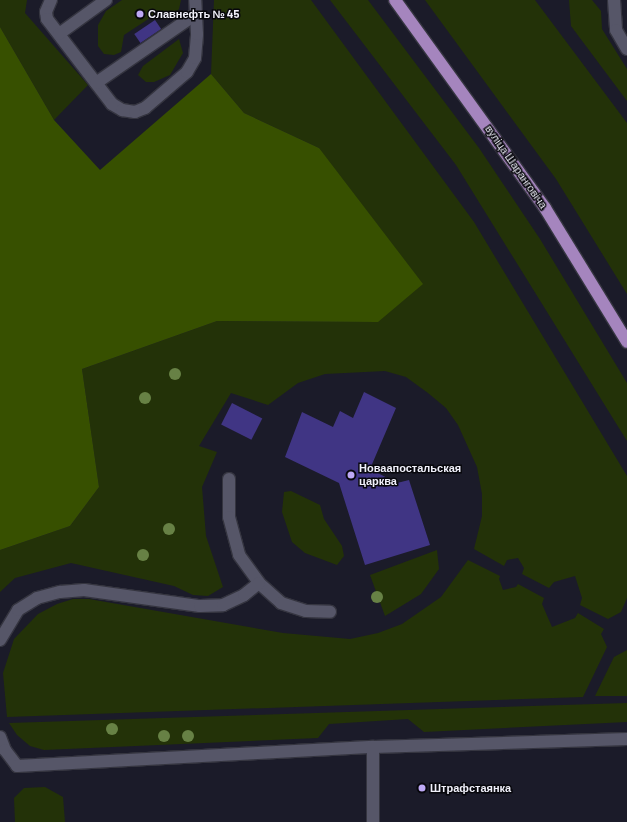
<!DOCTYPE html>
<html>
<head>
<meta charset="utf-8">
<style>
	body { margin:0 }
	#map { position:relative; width:627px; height:822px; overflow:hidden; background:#1b1b29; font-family:Barlow,sans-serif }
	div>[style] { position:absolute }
	.green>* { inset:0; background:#233208 }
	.forest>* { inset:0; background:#375000 }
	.building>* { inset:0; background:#403584; transform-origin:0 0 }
	.roads { filter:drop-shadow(1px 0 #353540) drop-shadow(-1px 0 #353540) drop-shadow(0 1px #353540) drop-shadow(0 -1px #353540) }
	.minor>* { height:12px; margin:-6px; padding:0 6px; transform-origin:6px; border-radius:6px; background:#565668 }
	.major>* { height:12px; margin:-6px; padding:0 6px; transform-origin:6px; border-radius:6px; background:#a585be }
	.trees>* { width:12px; height:12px; margin:-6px; border-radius:50%; background:#678145 }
	.dots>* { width:11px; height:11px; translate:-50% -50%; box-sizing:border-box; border:2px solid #07070c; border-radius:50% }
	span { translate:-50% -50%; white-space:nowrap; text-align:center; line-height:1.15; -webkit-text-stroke:3px #07070c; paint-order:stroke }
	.poi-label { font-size:11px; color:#f0f0fa; font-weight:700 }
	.left { translate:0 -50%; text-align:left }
	.street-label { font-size:11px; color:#f0f0fa }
</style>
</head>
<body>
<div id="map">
	<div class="green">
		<div style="clip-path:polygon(0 0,27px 0,25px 13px,88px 85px,54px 120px,0 27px)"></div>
		<div style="clip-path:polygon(122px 0,181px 0,179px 9px,173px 16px,156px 14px,124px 35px,121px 52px,114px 55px,104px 54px,98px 46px,98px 25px,106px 11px)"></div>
		<div style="clip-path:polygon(214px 0,311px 0,474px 222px,627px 476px,627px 598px,621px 612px,608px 619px,580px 605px,582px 598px,575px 576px,554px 582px,549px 588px,522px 574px,524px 568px,518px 558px,507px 560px,504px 566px,474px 549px,482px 516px,482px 494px,477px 467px,458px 425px,446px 408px,428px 393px,406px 377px,385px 371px,325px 374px,298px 383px,268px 405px,231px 393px,199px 446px,217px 452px,202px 487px,206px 536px,223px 587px,208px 596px,193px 595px,174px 586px,71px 563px,15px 578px,0 592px,0 550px,70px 526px,99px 487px,82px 369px,217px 321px,378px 322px,319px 148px,244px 113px,211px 74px)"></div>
		<div style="clip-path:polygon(330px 0,368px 0,479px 148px,540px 239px,627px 383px,627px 441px,456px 165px)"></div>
		<div style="clip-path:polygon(425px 0,535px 0,627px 123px,627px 294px,556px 179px)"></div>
		<div style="clip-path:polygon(569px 0,592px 0,601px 11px,602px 29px,627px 69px,627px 101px,571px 26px)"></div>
		<div style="clip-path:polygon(179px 39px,183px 53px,170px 75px,154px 82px,146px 82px,138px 75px,143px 66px)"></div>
		<div style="clip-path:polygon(291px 491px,320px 505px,324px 519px,342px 546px,344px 556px,337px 565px,305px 553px,292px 542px,282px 512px,284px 492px)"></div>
		<div style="clip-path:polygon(437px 550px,439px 569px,421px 594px,385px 616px,370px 575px)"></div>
		<div style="clip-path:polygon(468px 560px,500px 576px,499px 579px,503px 590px,516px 587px,518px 584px,544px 598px,542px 604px,552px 627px,575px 618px,578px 613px,604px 629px,601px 634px,607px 647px,583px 697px,7px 717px,3px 673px,14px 639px,38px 614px,57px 604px,73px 599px,89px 599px,283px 633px,350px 639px,378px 633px,402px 624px,441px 597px)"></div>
		<div style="clip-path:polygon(627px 650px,627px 696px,595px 696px,614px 657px)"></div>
		<div style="clip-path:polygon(627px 703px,627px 722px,424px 732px,408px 719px,329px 724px,318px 738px,44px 750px,30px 746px,17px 735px,9px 723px)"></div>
		<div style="clip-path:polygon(45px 787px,63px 797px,65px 822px,15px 822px,14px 798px,24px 788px)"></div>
	</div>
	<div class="forest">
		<div style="clip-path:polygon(0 27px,54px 120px,100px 170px,211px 74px,244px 113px,319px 148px,423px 284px,378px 322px,217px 321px,82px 369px,99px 487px,70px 526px,0 550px)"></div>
	</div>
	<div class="building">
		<div style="left:155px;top:20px;width:11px;height:25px;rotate:56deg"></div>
		<div style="clip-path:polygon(364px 392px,396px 408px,370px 469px,397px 483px,409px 480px,430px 545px,365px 565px,339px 483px,285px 457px,302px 412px,333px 427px,340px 411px,353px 418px)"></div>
		<div style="left:232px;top:403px;width:34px;height:24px;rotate:27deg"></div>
	</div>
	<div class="roads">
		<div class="minor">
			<div style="left:51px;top:0;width:13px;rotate:113deg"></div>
			<div style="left:46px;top:12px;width:7px;rotate:82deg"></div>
			<div style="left:47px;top:19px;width:107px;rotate:52.6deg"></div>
			<div style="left:112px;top:104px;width:12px;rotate:31deg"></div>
			<div style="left:122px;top:110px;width:13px;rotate:9deg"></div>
			<div style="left:135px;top:112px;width:11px;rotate:-22deg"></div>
			<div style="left:145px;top:108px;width:55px;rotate:-40.6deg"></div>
			<div style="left:187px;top:72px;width:16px;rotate:-60deg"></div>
			<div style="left:195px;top:58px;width:24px;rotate:-85deg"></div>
			<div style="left:197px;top:34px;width:34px;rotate:-93deg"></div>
			<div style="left:614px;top:0;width:30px;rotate:86deg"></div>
			<div style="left:616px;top:30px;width:22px;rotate:60deg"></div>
			<div style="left:59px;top:34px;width:58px;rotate:-35.9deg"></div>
			<div style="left:96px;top:83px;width:121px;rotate:-34.6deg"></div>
			<div style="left:229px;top:479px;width:38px;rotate:90deg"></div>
			<div style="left:229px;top:517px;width:39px;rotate:75deg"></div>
			<div style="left:239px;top:555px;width:34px;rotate:54deg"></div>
			<div style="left:259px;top:583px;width:30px;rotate:42deg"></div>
			<div style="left:281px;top:603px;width:26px;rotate:18deg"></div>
			<div style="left:306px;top:611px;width:24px;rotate:2deg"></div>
			<div style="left:0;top:640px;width:35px;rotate:-59deg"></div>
			<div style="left:18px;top:610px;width:22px;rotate:-32deg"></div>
			<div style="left:37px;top:598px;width:24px;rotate:-15deg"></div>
			<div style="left:60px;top:592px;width:24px;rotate:-5deg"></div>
			<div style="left:84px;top:590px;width:117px;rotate:7.9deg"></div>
			<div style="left:200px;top:606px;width:23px;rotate:-2deg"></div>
			<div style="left:223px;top:605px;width:23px;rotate:-25deg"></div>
			<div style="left:244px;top:595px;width:19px;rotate:-39deg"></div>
			<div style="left:0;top:737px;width:14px;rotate:69deg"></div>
			<div style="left:5px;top:750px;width:20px;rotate:53deg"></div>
			<div style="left:17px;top:766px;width:357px;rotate:-3.1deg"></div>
			<div style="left:373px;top:747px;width:254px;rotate:-1.8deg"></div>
			<div style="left:373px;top:822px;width:75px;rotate:-90deg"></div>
		</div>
		<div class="major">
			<div style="left:395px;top:0;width:256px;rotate:54.2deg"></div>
			<div style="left:545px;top:208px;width:157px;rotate:58.5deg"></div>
		</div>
	</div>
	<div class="trees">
		<div style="left:175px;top:374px"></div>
		<div style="left:145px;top:398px"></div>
		<div style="left:169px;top:529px"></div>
		<div style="left:143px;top:555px"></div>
		<div style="left:377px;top:597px"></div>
		<div style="left:112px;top:729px"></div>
		<div style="left:164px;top:736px"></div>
		<div style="left:188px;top:736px"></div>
	</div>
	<div class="dots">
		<div style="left:140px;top:14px;background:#bea9f5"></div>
		<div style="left:351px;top:475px;background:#bea9f5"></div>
		<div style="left:422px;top:788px;background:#bea9f5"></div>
	</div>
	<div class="poi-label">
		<span class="left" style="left:148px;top:14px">Славнефть № 45</span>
		<span class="left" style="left:359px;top:475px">Новаапостальская<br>царква</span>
		<span class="left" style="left:430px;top:788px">Штрафстаянка</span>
	</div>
	<div class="street-label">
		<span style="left:516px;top:167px;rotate:55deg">вуліца Шаранговіча</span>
	</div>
</div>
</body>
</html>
